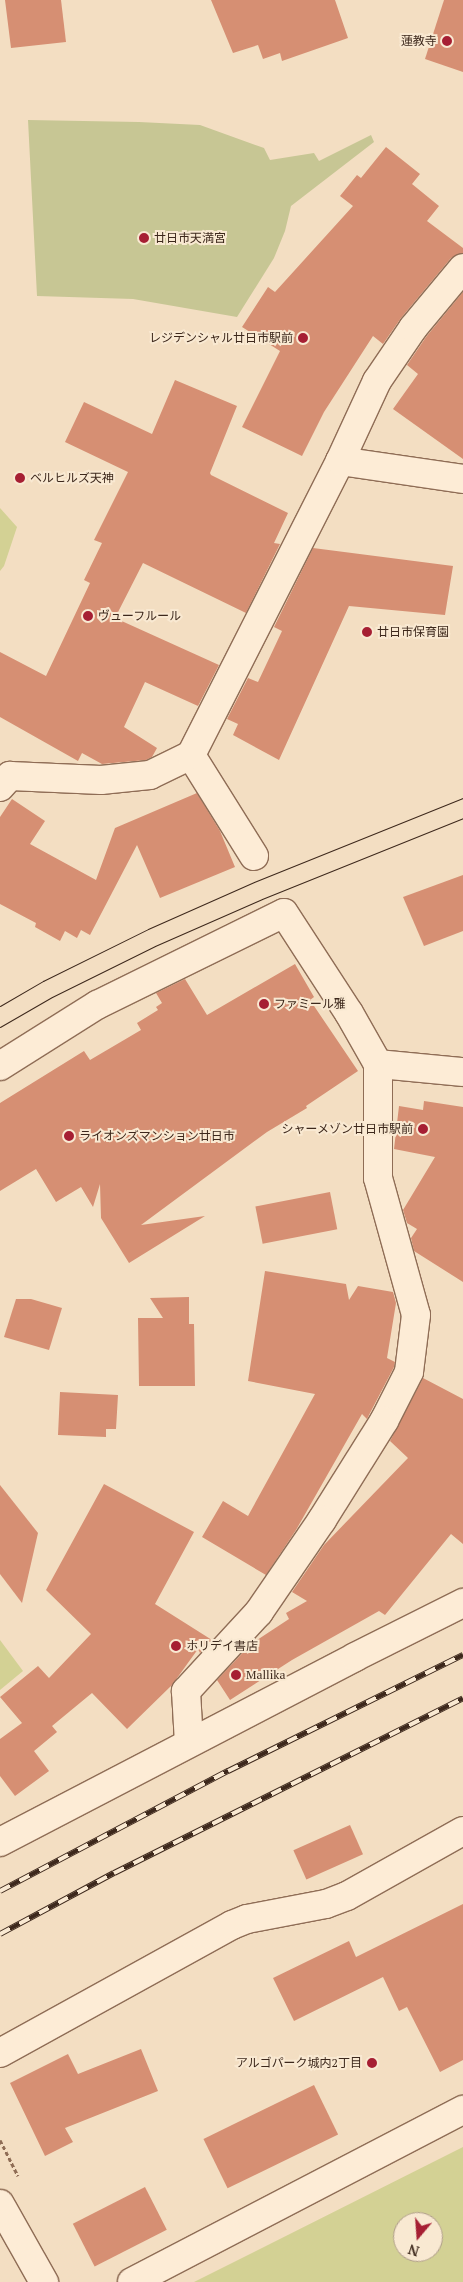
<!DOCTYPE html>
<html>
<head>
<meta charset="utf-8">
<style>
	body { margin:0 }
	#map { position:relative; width:463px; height:2282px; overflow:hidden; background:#f3dec2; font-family:"PT Serif","Noto Sans JP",serif }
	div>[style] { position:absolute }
	.green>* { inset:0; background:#d3d194 }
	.cemetery>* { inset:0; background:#c7c694 }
	.building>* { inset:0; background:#d68f73; transform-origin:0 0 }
	.path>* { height:3px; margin-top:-1.5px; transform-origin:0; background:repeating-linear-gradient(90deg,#8f6d56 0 4px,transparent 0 6.5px) }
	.roads { filter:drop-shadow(1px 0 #8f6d56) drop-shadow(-1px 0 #8f6d56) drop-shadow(0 1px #8f6d56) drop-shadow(0 -1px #8f6d56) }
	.street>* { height:28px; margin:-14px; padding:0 14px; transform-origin:14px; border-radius:14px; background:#fdecd6 }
	.secondary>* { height:28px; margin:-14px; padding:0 14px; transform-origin:14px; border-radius:14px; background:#fdecd6 }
	.tram>* { height:1px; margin:-0.5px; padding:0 0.5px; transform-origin:0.5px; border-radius:0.5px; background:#3d281c }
	.rail>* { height:5.5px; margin-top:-2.75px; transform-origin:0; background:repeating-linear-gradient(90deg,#f9e9d2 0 11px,#3d281c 0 22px); box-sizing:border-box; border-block:1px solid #3d281c }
	.dots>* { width:14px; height:14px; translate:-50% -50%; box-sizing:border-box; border:2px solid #f9e9d2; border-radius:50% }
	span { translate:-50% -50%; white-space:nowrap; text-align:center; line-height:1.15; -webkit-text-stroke:4px #f9e9d2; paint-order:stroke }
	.poi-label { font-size:12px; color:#3d281c }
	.right { translate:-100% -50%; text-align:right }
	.left { translate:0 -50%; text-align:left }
	.north { position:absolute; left:393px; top:2212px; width:50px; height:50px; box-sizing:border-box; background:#f9e9d2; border:1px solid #ae9c89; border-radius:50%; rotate:198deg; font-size:14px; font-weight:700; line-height:20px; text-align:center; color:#3d281c }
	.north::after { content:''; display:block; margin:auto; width:18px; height:22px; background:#a61f33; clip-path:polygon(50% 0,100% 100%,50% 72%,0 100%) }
</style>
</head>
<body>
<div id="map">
	<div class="green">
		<div style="clip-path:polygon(0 508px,17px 527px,4px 566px,0 571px)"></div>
		<div style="clip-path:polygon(0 1640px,23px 1671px,0 1690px)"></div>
		<div style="clip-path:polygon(evenodd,463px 2147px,463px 2282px,194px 2282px,463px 2147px,403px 2222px,433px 2222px,433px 2252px,403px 2252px,403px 2222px)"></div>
	</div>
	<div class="cemetery">
		<div style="clip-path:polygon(28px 120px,139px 122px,200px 125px,264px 148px,270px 160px,314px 153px,319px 161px,371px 135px,374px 142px,291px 206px,285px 231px,274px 258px,237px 317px,133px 299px,37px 296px)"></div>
	</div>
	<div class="building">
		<div style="clip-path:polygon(5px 0,61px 0,66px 42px,11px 48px)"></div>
		<div style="clip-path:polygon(211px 0,335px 0,348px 38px,282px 61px,280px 53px,263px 59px,258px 45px,233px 53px)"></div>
		<div style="clip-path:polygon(444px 0,463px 0,463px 72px,425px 59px)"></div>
		<div style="clip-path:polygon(386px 147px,420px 174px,412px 184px,439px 206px,427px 221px,463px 248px,463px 253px,451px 258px,401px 318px,383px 344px,373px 336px,324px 412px,302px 456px,242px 427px,280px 351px,242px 327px,268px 287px,275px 292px,353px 206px,340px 196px,357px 175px,361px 178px)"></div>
		<div style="clip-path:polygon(463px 292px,463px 459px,393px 409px,418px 374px,407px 365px,426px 337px)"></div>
		<div style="clip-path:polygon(175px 380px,237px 406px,210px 473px,211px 475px,288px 513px,274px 543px,280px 544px,246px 613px,143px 563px,115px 618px,219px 665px,198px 706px,145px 682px,124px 727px,157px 748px,152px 757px,146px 760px,102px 764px,82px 753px,78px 761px,0 717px,0 652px,46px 676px,90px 583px,84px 580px,102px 543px,94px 540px,128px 472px,65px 442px,84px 402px,152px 434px)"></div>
		<div style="clip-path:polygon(313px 548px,453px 566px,445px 615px,349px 606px,279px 760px,233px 735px,238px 724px,227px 719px,248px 678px,258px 682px,282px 631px,274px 627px)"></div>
		<div style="clip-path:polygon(197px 793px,220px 831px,235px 867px,160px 898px,137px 845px,90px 935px,81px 930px,77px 938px,65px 931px,60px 941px,35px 927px,36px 923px,0 904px,0 817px,12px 799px,45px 821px,30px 844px,96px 880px,115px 828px)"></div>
		<div style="clip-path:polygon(463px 875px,463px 931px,424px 946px,403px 897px)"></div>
		<div style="clip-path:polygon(295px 964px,314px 997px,310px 1000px,358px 1071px,306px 1106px,307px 1108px,267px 1132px,141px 1225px,205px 1216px,129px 1263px,101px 1218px,100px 1184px,93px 1207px,81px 1187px,56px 1202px,36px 1169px,0 1191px,0 1103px,84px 1051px,90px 1060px,141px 1030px,137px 1023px,158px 1010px,156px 1007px,162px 1003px,156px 993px,185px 979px,207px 1015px)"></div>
		<div style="clip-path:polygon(424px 1101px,463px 1107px,463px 1282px,414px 1251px,411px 1238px,417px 1229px,407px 1223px,403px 1210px,435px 1157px,394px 1149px,399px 1106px,423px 1110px)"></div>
		<div style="left:330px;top:1192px;width:38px;height:76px;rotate:79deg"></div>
		<div style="clip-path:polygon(265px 1271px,346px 1284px,349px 1300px,358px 1286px,393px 1292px,396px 1303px,387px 1358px,395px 1362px,394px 1367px,370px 1413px,367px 1419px,362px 1414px,296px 1530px,266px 1575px,202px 1537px,223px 1501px,248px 1516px,315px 1394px,248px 1381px)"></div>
		<div style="clip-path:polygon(189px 1297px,189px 1324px,194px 1324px,195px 1386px,139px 1386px,138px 1318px,163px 1318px,150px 1298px)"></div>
		<div style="clip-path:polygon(16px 1299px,31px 1299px,62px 1308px,49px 1350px,4px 1337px)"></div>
		<div style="clip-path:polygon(423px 1378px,463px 1399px,463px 1544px,451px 1534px,385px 1615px,379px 1611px,292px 1660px,230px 1700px,217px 1680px,251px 1644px,289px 1619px,286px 1613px,307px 1601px,292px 1592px,324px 1545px,408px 1458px,390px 1441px)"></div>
		<div style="clip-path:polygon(60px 1392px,118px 1395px,116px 1429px,106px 1429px,106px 1437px,58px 1435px)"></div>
		<div style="clip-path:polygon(104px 1484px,194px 1532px,155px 1604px,212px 1640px,200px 1653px,198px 1649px,172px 1685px,127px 1729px,92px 1693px,52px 1726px,57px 1732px,34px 1751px,49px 1771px,15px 1796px,0 1776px,0 1739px,22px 1723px,0 1697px,38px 1666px,49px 1678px,91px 1634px,46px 1590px)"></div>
		<div style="clip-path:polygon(0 1485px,38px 1533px,22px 1603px,0 1574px)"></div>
		<div style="left:350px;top:1825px;width:32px;height:62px;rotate:66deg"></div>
		<div style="clip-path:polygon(463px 1904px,463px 2060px,440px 2072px,407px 2007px,399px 2011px,383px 1977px,294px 2021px,273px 1978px,349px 1941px,356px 1957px)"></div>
		<div style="clip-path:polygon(141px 2049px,158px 2091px,65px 2128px,73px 2142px,45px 2156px,10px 2083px,68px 2054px,78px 2074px)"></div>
		<div style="left:314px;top:2085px;width:55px;height:123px;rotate:64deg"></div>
		<div style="left:145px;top:2187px;width:48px;height:81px;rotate:63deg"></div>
	</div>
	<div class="path">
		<div style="left:0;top:2140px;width:40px;rotate:63.4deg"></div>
	</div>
	<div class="roads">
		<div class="street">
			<div style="left:0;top:787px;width:15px;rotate:-48deg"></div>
			<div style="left:10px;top:776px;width:91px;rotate:2.5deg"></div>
			<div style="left:101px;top:780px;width:49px;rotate:-5.8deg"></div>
			<div style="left:150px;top:775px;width:46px;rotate:-26deg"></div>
			<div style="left:254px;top:856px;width:119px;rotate:-122deg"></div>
			<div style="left:191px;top:755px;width:330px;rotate:-63.1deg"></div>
			<div style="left:340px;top:461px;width:88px;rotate:-65.2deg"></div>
			<div style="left:377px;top:381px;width:64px;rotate:-55.8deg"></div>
			<div style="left:413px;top:328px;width:78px;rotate:-50.2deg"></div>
			<div style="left:378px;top:1064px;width:85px;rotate:5.4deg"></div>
			<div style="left:0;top:1066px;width:115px;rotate:-32.2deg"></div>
			<div style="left:97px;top:1005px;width:208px;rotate:-26.2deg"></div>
			<div style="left:284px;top:913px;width:119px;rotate:57deg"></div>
			<div style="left:349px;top:1013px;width:59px;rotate:60.4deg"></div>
			<div style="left:378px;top:1064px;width:114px;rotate:90deg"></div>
			<div style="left:378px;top:1178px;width:142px;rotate:74.5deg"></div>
			<div style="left:416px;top:1315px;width:57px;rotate:97deg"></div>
			<div style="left:409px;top:1372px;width:55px;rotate:117deg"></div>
			<div style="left:384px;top:1421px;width:117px;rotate:122.1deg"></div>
			<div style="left:322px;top:1520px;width:112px;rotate:124.4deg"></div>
			<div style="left:259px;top:1612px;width:108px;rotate:132.7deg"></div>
			<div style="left:186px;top:1691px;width:52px;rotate:86.7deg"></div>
			<div style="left:0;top:2053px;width:265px;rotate:-28.9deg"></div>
			<div style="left:232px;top:1925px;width:16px;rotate:-22deg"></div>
			<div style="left:247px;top:1919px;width:80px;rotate:-10.8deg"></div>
			<div style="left:326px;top:1904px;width:22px;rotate:-21deg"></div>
			<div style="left:347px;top:1896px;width:133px;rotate:-29.3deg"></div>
			<div style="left:0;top:2204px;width:90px;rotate:60.6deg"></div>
			<div style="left:132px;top:2282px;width:373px;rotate:-27.5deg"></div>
		</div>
		<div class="secondary">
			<div style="left:340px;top:461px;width:124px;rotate:8.3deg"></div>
			<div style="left:0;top:1842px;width:400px;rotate:-27.5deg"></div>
			<div style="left:355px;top:1657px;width:121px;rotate:-26.6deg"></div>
		</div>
	</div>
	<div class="tram">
		<div style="left:0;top:1006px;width:50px;rotate:-30.2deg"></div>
		<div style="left:43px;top:981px;width:117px;rotate:-26.3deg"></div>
		<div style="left:148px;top:929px;width:116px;rotate:-23.9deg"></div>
		<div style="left:254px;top:882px;width:225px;rotate:-21.9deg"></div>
		<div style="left:0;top:1027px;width:60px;rotate:-30deg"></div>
		<div style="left:52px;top:997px;width:115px;rotate:-26.3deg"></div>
		<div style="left:155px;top:946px;width:117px;rotate:-23.7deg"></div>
		<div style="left:262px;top:899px;width:217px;rotate:-21.9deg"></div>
	</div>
	<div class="rail">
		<div style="left:0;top:1891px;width:258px;rotate:-27.8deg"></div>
		<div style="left:228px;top:1771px;width:262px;rotate:-26.3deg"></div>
		<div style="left:0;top:1934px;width:129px;rotate:-28.2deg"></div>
		<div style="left:114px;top:1873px;width:390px;rotate:-26.6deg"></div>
	</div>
	<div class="dots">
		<div style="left:447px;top:41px;background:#a61f33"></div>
		<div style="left:144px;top:238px;background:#a61f33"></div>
		<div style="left:303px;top:338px;background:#a61f33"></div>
		<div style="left:20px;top:478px;background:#a61f33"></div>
		<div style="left:88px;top:616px;background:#a61f33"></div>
		<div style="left:367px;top:632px;background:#a61f33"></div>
		<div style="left:264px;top:1004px;background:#a61f33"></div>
		<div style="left:423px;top:1129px;background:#a61f33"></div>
		<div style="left:69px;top:1136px;background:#a61f33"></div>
		<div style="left:176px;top:1646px;background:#a61f33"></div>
		<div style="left:236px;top:1675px;background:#a61f33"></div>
		<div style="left:372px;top:2063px;background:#a61f33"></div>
	</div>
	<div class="poi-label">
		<span class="right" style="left:437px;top:41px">蓮教寺</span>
		<span class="left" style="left:154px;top:238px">廿日市天満宮</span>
		<span class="right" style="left:293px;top:338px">レジデンシャル廿日市駅前</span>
		<span class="left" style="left:30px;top:478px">ベルヒルズ天神</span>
		<span class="left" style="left:98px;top:616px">ヴューフルール</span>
		<span class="left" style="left:377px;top:632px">廿日市保育園</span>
		<span class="left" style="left:274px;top:1004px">ファミール雅</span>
		<span class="right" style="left:413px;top:1129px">シャーメゾン廿日市駅前</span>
		<span class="left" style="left:79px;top:1136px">ライオンズマンション廿日市</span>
		<span class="left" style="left:186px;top:1646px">ホリデイ書店</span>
		<span class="left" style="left:246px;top:1675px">Mallika</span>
		<span class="right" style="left:362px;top:2063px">アルゴパーク城内2丁目</span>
	</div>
	<div class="north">N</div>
</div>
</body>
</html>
